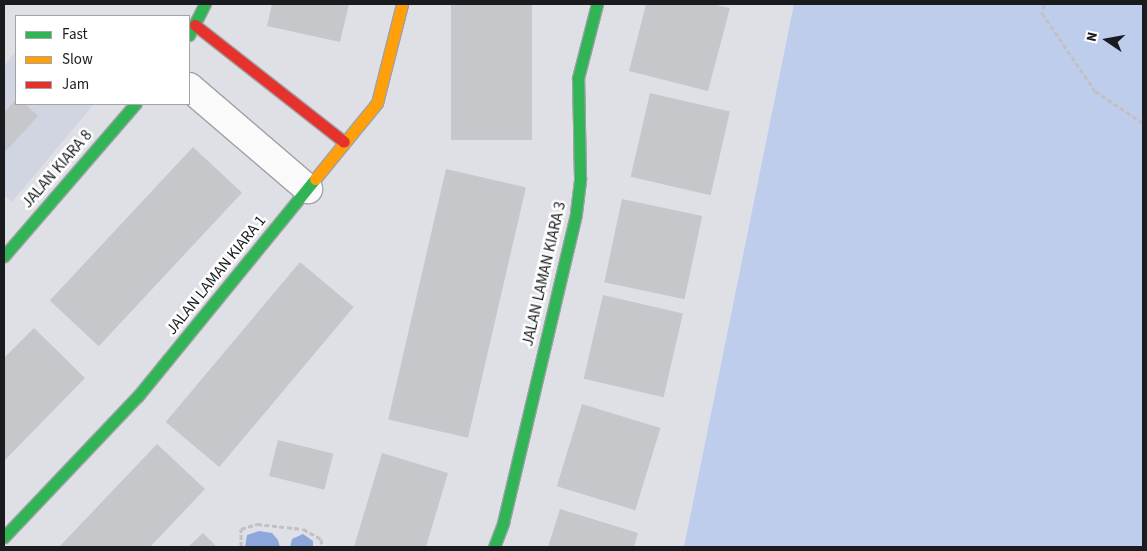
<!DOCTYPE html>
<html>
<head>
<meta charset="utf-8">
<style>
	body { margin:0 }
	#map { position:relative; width:1147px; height:551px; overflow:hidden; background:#dee0e6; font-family:"Source Sans 3",sans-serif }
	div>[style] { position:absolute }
	.built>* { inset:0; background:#d0d5e1 }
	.green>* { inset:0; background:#becdec }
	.water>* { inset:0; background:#8da7dd }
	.building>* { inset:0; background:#c5c7cb; transform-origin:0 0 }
	.path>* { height:3px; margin-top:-1.5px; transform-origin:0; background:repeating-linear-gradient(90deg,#c1c1c4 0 5px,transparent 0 7.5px) }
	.roads { filter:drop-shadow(1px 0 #a0a2a7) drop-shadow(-1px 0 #a0a2a7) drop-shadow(0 1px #a0a2a7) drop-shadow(0 -1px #a0a2a7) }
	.street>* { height:28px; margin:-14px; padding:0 14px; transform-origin:14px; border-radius:14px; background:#fafafb }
	.fast>* { height:11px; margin:-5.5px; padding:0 5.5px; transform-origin:5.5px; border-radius:5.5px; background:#30b455 }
	.slow>* { height:11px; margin:-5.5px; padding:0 5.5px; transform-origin:5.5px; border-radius:5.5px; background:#ff9f0a }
	.jam>* { height:11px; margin:-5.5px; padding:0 5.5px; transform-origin:5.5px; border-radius:5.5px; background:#e5322d }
	span { translate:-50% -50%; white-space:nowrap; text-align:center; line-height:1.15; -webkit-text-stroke:5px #fff; paint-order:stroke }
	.street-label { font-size:16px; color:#191b1f }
	.frame { position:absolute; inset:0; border:5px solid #191b1f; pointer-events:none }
	.legend { position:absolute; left:15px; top:15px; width:175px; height:90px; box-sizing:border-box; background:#fff; border:1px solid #a3a4a5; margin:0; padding:6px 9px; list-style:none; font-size:15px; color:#191b1f }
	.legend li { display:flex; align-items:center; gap:10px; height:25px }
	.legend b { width:25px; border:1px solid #a3a4a5 }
	.north { position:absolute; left:1082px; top:15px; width:50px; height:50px; -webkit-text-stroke:4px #fff; paint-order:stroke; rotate:282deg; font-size:14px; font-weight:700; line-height:20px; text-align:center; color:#191b1f }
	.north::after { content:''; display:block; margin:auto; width:18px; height:22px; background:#191b1f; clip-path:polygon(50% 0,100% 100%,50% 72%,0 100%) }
</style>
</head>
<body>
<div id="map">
	<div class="built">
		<div style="clip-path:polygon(16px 51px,16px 104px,94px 104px,12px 202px,4px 195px,4px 66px)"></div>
	</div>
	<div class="green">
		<div style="clip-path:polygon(794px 4px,1143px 4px,1143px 547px,684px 547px)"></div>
	</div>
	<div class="water">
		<div style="clip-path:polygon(259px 531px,272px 533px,278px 540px,280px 547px,245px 547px,247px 535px)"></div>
		<div style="clip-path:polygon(303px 534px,313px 541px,313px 547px,290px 547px,292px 539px)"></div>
	</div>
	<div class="building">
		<div style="clip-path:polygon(272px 4px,349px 4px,340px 42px,267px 26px)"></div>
		<div style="left:451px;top:4px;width:81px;height:136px"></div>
		<div style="clip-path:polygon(646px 4px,711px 4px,730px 8px,708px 91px,629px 71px)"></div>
		<div style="left:650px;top:93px;width:82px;height:86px;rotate:13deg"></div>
		<div style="clip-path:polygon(16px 99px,16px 104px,25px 104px,38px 116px,4px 153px,4px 113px)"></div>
		<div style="left:193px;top:147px;width:67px;height:210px;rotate:43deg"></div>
		<div style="left:446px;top:169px;width:82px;height:257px;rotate:13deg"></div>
		<div style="left:622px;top:199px;width:82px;height:85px;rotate:12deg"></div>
		<div style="left:300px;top:262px;width:70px;height:209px;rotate:40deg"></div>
		<div style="left:603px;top:295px;width:82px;height:86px;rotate:13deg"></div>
		<div style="clip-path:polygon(34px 328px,85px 378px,4px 461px,4px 358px)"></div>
		<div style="left:582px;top:404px;width:82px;height:86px;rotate:17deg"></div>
		<div style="left:278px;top:440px;width:57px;height:37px;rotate:14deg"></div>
		<div style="clip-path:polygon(157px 444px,205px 489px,150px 547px,59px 547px)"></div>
		<div style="clip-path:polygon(382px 453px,448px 473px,426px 547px,354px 547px)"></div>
		<div style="clip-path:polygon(560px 509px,638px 533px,634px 547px,548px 547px)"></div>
		<div style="clip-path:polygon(203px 533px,217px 547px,188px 547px)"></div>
	</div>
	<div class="path">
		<div style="left:1044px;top:4px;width:9px;rotate:103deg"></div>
		<div style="left:1042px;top:13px;width:94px;rotate:55.8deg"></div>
		<div style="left:1095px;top:91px;width:58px;rotate:33.7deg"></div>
		<div style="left:241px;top:547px;width:18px;rotate:-90deg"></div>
		<div style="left:241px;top:529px;width:17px;rotate:-17deg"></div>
		<div style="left:257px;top:524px;width:46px;rotate:6.2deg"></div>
		<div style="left:303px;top:529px;width:21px;rotate:29deg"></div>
		<div style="left:321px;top:539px;width:8px;rotate:83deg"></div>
	</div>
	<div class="roads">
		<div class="street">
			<div style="left:189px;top:87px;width:157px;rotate:40.6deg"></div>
		</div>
		<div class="fast">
			<div style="left:189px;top:35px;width:35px;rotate:-63deg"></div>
			<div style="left:4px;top:256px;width:201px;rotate:-49.2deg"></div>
			<div style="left:4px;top:537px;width:195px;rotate:-46.5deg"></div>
			<div style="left:138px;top:396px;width:280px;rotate:-50.8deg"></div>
			<div style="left:494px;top:547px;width:26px;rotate:-69deg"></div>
			<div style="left:503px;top:523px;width:318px;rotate:-76.7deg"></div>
			<div style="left:576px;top:213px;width:35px;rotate:-83deg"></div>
			<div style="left:580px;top:178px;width:100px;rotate:-91.1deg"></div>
			<div style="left:578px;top:78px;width:76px;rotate:-75.6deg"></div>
		</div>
		<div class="slow">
			<div style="left:315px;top:179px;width:98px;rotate:-50.8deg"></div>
			<div style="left:377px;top:103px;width:102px;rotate:-75.8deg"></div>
		</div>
		<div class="jam">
			<div style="left:195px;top:25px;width:189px;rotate:38.1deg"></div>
		</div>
	</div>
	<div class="street-label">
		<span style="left:57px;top:169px;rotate:-49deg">JALAN KIARA 8</span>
		<span style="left:544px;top:274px;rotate:-77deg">JALAN LAMAN KIARA 3</span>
		<span style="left:216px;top:275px;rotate:-51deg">JALAN LAMAN KIARA 1</span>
	</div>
	<div class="frame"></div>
	<ul class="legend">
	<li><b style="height:6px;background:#30b455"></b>Fast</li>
	<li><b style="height:6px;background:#ff9f0a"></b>Slow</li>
	<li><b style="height:6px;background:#e5322d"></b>Jam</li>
	</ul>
	<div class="north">N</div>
</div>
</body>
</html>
